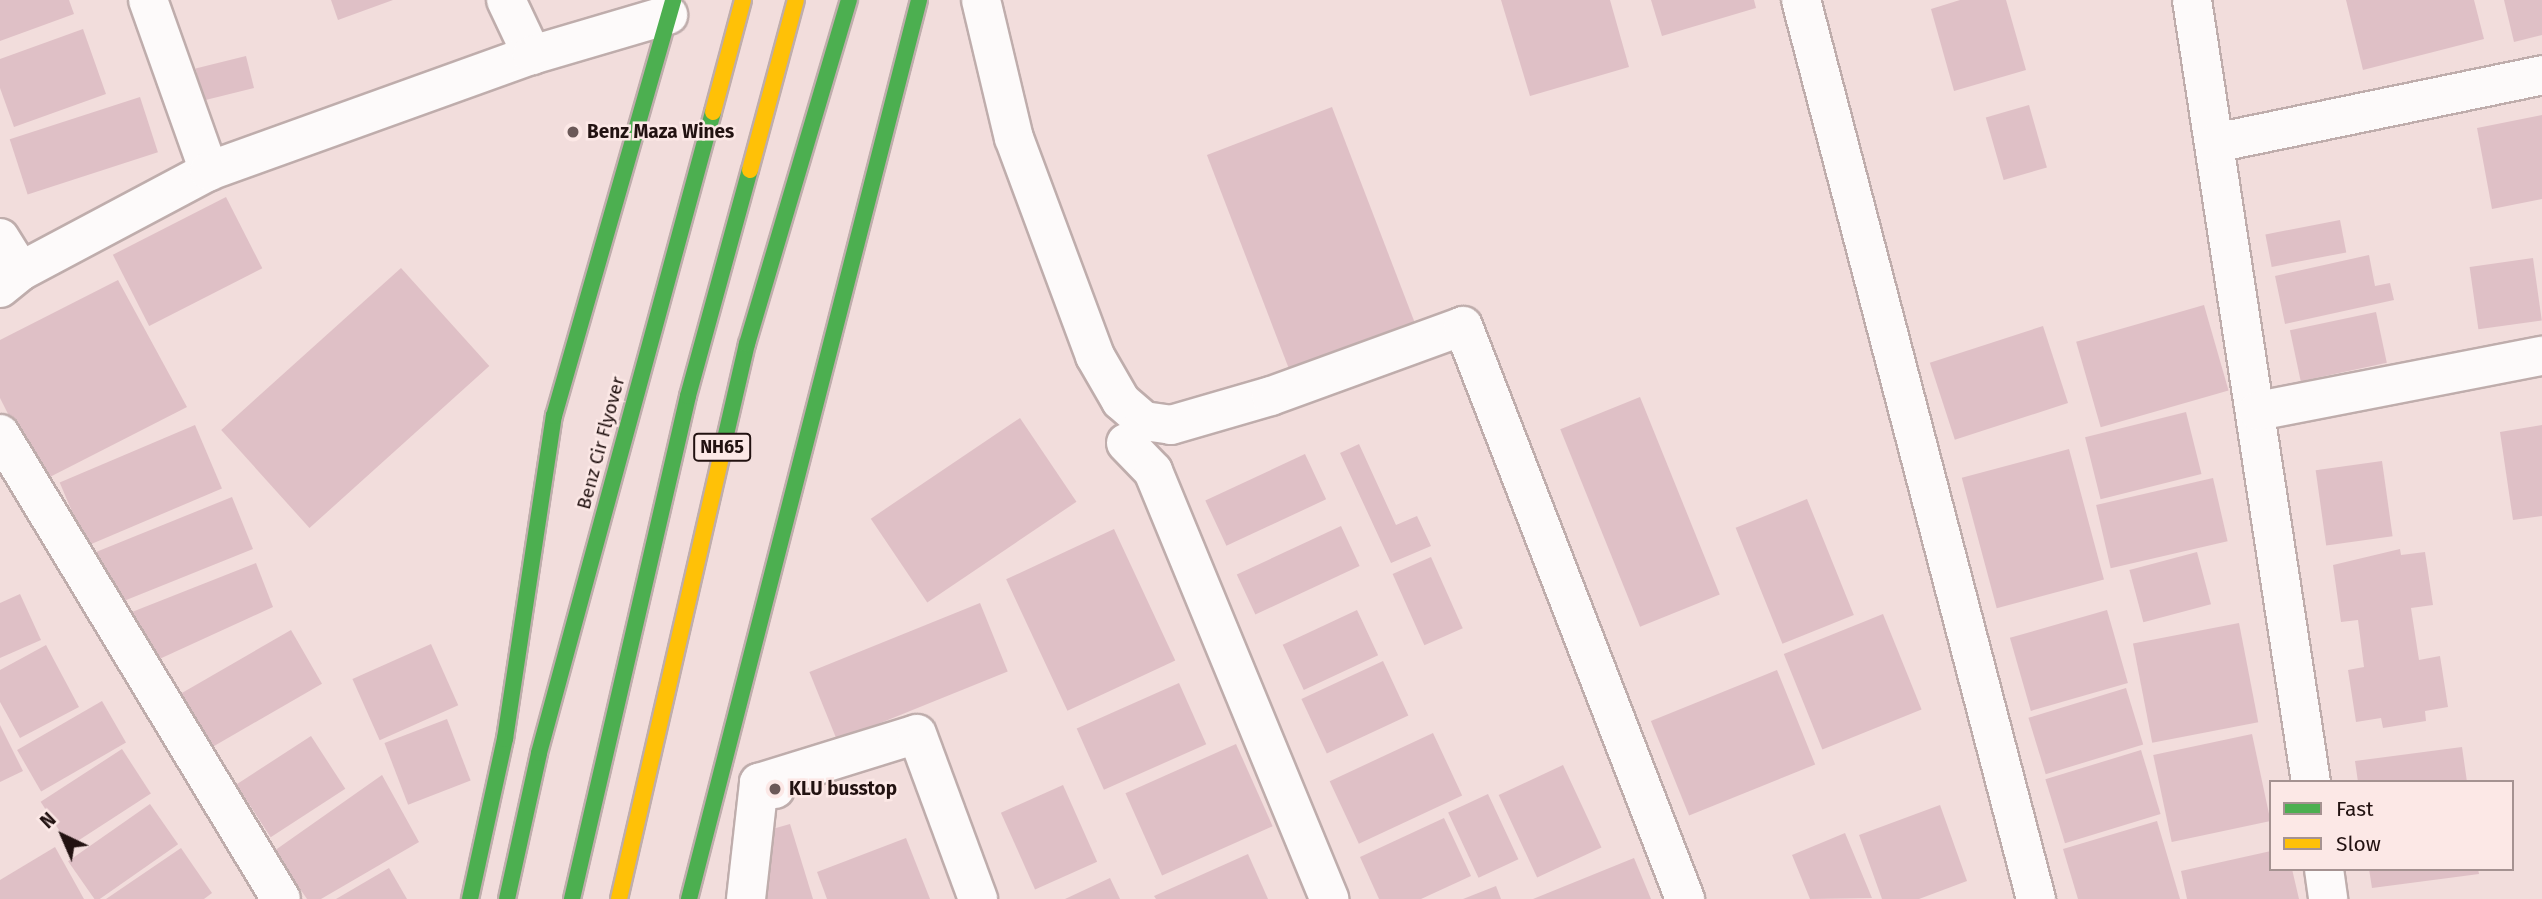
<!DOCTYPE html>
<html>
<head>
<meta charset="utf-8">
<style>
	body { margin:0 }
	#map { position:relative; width:2542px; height:899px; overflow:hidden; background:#f2dddc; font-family:"Fira Sans",sans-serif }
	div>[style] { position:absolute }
	.building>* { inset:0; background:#dfc0c6; transform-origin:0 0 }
	.roads { filter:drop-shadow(2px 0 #bfadac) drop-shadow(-2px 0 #bfadac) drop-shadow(0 2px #bfadac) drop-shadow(0 -2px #bfadac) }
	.street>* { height:38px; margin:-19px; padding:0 19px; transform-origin:19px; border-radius:19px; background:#fdfafa }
	.fast>* { height:16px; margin:-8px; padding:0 8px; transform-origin:8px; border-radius:8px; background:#4caf50 }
	.slow>* { height:16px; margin:-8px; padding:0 8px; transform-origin:8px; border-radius:8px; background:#ffc107 }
	.dots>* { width:19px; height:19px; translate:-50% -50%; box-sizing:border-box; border:4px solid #fce8e6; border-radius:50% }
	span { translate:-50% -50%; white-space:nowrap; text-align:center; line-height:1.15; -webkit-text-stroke:5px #fce8e6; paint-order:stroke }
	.shield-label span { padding:2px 5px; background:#fce8e6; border:2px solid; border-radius:5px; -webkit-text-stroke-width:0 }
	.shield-label { font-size:18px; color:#221211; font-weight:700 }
	.poi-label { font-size:19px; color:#221211; font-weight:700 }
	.left { translate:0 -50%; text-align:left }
	.street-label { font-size:19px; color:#221211 }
	.legend { position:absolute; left:2269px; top:780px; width:245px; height:91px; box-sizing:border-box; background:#fce8e6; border:2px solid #a59291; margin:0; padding:9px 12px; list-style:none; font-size:21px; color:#221211 }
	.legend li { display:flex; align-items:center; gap:14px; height:35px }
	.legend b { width:35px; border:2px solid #a59291 }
	.north { position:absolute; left:28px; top:801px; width:70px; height:70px; -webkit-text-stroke:5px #fce8e6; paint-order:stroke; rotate:316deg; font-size:19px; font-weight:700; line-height:28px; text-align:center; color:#221211 }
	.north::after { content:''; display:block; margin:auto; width:24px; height:32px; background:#221211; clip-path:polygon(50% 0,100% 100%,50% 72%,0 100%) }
</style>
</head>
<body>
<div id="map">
	<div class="building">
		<div style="clip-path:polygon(0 0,69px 0,74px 14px,0 41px)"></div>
		<div style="clip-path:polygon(331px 0,393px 0,338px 20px)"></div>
		<div style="clip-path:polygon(1501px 0,1610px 0,1629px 67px,1530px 96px)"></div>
		<div style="clip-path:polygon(1651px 0,1754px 0,1756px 8px,1662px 36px)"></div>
		<div style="clip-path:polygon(1960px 0,2006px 0,2026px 70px,1954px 91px,1931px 9px)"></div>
		<div style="clip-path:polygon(2346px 0,2474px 0,2484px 39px,2363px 70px)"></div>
		<div style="clip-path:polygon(2504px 0,2542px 0,2542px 35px,2514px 42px)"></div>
		<div style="clip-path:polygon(83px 29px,106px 94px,14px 127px,0 88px,0 59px)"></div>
		<div style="left:246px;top:56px;width:33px;height:52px;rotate:76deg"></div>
		<div style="left:140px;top:97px;width:58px;height:137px;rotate:72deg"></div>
		<div style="left:2029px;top:105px;width:65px;height:45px;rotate:74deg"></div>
		<div style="left:1332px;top:107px;width:230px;height:134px;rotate:69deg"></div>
		<div style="clip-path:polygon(2542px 115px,2542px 199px,2492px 209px,2477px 128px)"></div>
		<div style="left:226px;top:197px;width:80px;height:127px;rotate:63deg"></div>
		<div style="left:2340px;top:220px;width:33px;height:76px;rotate:79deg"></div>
		<div style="clip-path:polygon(2369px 255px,2375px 286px,2390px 283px,2394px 300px,2285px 324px,2275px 276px)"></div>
		<div style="left:2533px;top:258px;width:63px;height:64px;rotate:82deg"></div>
		<div style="left:401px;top:268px;width:132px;height:242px;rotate:48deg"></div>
		<div style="clip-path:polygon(118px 280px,187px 407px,42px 481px,0 398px,0 340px)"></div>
		<div style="left:2204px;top:305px;width:89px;height:133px;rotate:74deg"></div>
		<div style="left:2376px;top:312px;width:52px;height:88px;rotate:78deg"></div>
		<div style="left:2043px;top:326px;width:81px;height:119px;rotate:72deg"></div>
		<div style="left:1640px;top:397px;width:213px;height:86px;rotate:68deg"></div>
		<div style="left:2186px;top:412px;width:64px;height:104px;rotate:76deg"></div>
		<div style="left:1020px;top:418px;width:101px;height:180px;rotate:56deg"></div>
		<div style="left:195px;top:425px;width:69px;height:147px;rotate:67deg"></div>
		<div style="clip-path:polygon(2542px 425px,2542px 516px,2513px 520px,2500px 432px)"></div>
		<div style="clip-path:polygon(1359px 444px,1396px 525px,1417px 516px,1431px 546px,1391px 563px,1340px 453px)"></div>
		<div style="left:2069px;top:449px;width:135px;height:111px;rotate:75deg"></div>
		<div style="left:1305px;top:454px;width:50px;height:110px;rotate:65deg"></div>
		<div style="left:2382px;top:461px;width:76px;height:67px;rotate:82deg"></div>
		<div style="left:2213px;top:478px;width:65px;height:120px;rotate:77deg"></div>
		<div style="left:232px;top:497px;width:56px;height:146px;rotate:68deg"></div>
		<div style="left:1807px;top:499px;width:125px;height:77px;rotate:68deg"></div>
		<div style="left:1341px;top:526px;width:44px;height:115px;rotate:65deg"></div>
		<div style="left:1114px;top:529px;width:145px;height:119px;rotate:65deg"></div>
		<div style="clip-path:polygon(2400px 549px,2401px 555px,2425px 552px,2433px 605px,2411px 608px,2419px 660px,2440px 656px,2448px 707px,2425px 711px,2426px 721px,2383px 728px,2381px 718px,2356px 722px,2348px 670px,2364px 667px,2358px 620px,2341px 622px,2333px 565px)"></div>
		<div style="left:2197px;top:552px;width:54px;height:70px;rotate:75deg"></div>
		<div style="left:1431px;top:557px;width:78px;height:42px;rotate:66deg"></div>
		<div style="clip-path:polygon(256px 563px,273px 607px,155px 661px,132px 612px)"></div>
		<div style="clip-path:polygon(20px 594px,41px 640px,0 658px,0 603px)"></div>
		<div style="left:980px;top:603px;width:74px;height:184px;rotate:68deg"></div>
		<div style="left:1357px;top:610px;width:50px;height:82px;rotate:65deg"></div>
		<div style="left:2107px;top:610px;width:76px;height:101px;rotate:74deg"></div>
		<div style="left:1883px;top:614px;width:103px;height:107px;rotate:68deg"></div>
		<div style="left:2239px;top:623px;width:101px;height:108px;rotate:79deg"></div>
		<div style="left:291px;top:630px;width:62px;height:142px;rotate:60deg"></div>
		<div style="left:431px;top:644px;width:67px;height:86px;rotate:66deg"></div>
		<div style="clip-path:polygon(46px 645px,79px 707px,20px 738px,0 702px,0 670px)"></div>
		<div style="left:1383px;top:661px;width:60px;height:90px;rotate:65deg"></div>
		<div style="left:1777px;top:670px;width:102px;height:136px;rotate:68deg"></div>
		<div style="left:1179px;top:683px;width:67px;height:112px;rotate:66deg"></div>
		<div style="left:2126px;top:688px;width:59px;height:102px;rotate:73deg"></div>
		<div style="left:102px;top:701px;width:48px;height:98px;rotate:60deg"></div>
		<div style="left:447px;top:719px;width:66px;height:67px;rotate:69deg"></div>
		<div style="clip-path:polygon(0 725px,23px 771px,0 782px)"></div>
		<div style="left:1433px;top:733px;width:69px;height:114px;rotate:65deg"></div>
		<div style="left:2252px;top:734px;width:89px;height:101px;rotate:78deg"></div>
		<div style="left:311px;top:736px;width:63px;height:89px;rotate:57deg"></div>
		<div style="left:1236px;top:744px;width:90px;height:121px;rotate:66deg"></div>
		<div style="clip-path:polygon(2462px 747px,2467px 782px,2358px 782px,2355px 761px)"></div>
		<div style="left:122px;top:749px;width:53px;height:97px;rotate:57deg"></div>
		<div style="left:2141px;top:750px;width:67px;height:100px;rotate:73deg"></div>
		<div style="left:1563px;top:765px;width:91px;height:71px;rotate:65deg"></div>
		<div style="clip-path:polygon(382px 775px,419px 842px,321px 899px,307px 899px,274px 851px)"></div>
		<div style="left:1063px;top:785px;width:84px;height:68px;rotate:66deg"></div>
		<div style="left:1488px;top:794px;width:72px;height:44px;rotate:65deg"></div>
		<div style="left:150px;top:804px;width:49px;height:100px;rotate:55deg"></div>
		<div style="clip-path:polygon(1940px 805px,1967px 881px,1919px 899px,1882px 899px,1859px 835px)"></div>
		<div style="clip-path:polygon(1444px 818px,1471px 876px,1421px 899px,1379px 899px,1360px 857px)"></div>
		<div style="clip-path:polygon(2157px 821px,2180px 899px,2078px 899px,2063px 849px)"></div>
		<div style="clip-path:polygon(790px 824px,813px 899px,763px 899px,769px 830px)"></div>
		<div style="clip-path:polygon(1845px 833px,1872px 898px,1810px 899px,1792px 855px)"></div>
		<div style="clip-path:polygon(906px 838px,930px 899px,827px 899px,817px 872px)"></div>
		<div style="clip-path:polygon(55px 847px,84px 899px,0 899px,0 880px)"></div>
		<div style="clip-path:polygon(181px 848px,212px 893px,204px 899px,106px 899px)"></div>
		<div style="clip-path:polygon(2271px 851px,2271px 869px,2292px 869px,2299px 899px,2187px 899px,2181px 871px)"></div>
		<div style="clip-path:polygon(1248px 854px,1268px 899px,1156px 899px,1154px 896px)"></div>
		<div style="clip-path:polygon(1634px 858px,1651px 899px,1533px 899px)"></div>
		<div style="clip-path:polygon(389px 868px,407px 899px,336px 899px)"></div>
		<div style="clip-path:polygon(2369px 869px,2478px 869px,2479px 874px,2372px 888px)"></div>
		<div style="clip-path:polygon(1110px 878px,1120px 899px,1065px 899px)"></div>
		<div style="clip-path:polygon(1496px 886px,1501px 899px,1463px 899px)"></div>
	</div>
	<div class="roads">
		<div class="street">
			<div style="left:148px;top:0;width:182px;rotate:70.4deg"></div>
			<div style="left:506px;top:0;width:61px;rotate:64.7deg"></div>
			<div style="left:981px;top:0;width:142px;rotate:76.6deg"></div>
			<div style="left:1014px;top:138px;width:233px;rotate:69.6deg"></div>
			<div style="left:1095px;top:356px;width:52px;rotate:60deg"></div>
			<div style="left:1121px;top:401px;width:30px;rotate:41deg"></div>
			<div style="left:1144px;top:421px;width:27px;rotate:8deg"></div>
			<div style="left:1171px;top:425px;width:104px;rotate:-16.2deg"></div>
			<div style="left:1271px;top:396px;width:204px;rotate:-20deg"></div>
			<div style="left:1463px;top:326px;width:615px;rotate:68.82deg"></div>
			<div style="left:1801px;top:0;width:929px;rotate:75.35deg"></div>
			<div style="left:2192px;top:0;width:791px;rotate:81.35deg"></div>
			<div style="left:2215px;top:143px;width:334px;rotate:-11.7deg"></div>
			<div style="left:0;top:238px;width:39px;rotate:58deg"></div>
			<div style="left:0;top:288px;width:27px;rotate:-39deg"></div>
			<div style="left:21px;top:271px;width:213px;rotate:-28deg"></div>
			<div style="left:209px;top:171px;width:343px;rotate:-19.8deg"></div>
			<div style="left:532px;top:55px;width:142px;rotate:-16.4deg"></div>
			<div style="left:2258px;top:411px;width:289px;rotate:-11deg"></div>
			<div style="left:0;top:434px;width:543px;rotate:58.86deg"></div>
			<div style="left:1126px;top:443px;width:39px;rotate:46deg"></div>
			<div style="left:1153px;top:471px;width:463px;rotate:67.6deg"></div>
			<div style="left:775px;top:789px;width:17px;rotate:-159deg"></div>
			<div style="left:759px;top:783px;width:165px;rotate:-17.2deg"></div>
			<div style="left:917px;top:734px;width:176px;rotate:69.7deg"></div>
			<div style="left:2324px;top:869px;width:30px;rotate:82deg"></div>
			<div style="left:746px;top:899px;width:117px;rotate:-83.6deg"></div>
		</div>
		<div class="fast">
			<div style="left:722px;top:452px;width:111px;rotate:-77deg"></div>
			<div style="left:747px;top:344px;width:359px;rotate:-73.5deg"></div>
			<div style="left:470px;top:899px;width:164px;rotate:-77.7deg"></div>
			<div style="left:505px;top:739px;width:327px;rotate:-81.4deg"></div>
			<div style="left:554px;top:416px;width:433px;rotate:-74deg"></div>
			<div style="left:507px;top:899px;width:149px;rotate:-77.6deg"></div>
			<div style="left:539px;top:753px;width:664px;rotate:-74.81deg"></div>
			<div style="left:572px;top:899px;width:516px;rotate:-77.01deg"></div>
			<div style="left:688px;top:396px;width:234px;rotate:-74.7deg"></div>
			<div style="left:689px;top:899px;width:928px;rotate:-75.65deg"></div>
		</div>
		<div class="slow">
			<div style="left:713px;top:112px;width:116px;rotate:-75deg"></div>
			<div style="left:750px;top:170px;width:176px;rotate:-74.9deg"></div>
			<div style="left:619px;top:899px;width:459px;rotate:-77deg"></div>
		</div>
	</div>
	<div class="dots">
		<div style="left:573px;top:132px;background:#6b5958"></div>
		<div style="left:775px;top:789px;background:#6b5958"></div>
	</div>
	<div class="shield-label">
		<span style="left:722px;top:447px">NH65</span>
	</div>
	<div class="poi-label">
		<span class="left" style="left:587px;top:132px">Benz Maza Wines</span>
		<span class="left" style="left:789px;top:789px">KLU busstop</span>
	</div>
	<div class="street-label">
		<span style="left:601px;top:443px;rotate:-75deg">Benz Cir Flyover</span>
	</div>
	<ul class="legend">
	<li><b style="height:9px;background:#4caf50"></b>Fast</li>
	<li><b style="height:9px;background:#ffc107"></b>Slow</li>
	</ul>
	<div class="north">N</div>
</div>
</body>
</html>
